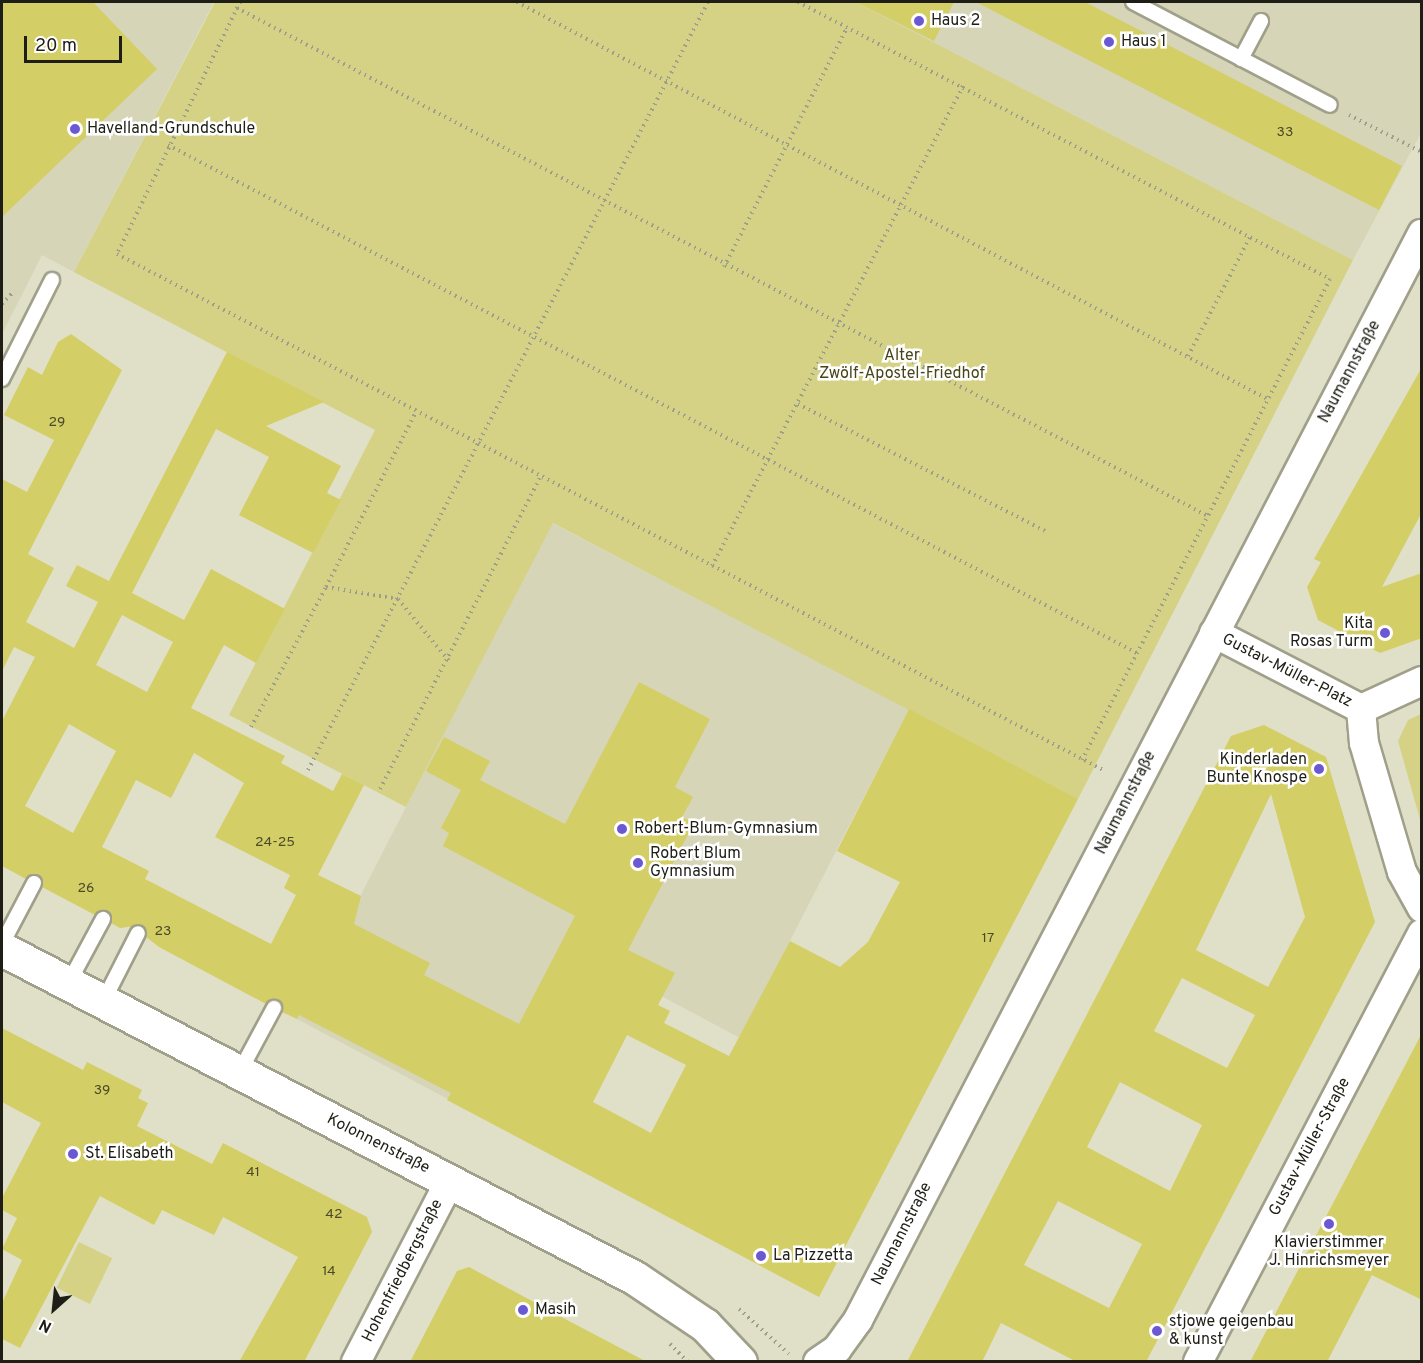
<!DOCTYPE html>
<html>
<head>
<meta charset="utf-8">
<style>
	body { margin:0 }
	#map { position:relative; width:1423px; height:1363px; overflow:hidden; background:#e0e0c9; font-family:Overpass,sans-serif }
	div>[style] { position:absolute }
	.built>* { inset:0; background:#d6d5b8 }
	.green>* { inset:0; background:#d5d285; transform-origin:0 0 }
	.building>* { inset:0; background:#d3ce65 }
	.path>* { height:4px; margin-top:-2px; transform-origin:0; background:repeating-linear-gradient(90deg,#9d9d8b 0 1.5px,transparent 0 6px) }
	.roads { filter:drop-shadow(2px 0 #a0a08a) drop-shadow(-2px 0 #a0a08a) drop-shadow(0 2px #a0a08a) drop-shadow(0 -2px #a0a08a) }
	.lane>* { height:14px; margin:-7px; padding:0 7px; transform-origin:7px; border-radius:7px; background:#fff }
	.street>* { height:28px; margin:-14px; padding:0 14px; transform-origin:14px; border-radius:14px; background:#fff }
	.secondary>* { height:33px; margin:-16.5px; padding:0 16.5px; transform-origin:16.5px; border-radius:16.5px; background:#fff }
	.dots>* { width:16px; height:16px; translate:-50% -50%; box-sizing:border-box; border:3px solid #fff; border-radius:50% }
	span { translate:-50% -50%; white-space:nowrap; text-align:center; line-height:1.15; -webkit-text-stroke:5px #fff; paint-order:stroke }
	.number-label { font-size:14px; color:#4b4a2a }
	.number-label span { -webkit-text-stroke-width:0 }
	.poi-label { font-size:16px; color:#1e1e16 }
	.left { translate:0 -50%; text-align:left }
	.right { translate:-100% -50%; text-align:right }
	.park-label { font-size:16px; color:#48451a }
	.street-label { font-size:16px; color:#1e1e16 }
	.frame { position:absolute; inset:0; border:3px solid #1e1e16; pointer-events:none }
	.north { position:absolute; left:24px; top:1279px; width:60px; height:60px; -webkit-text-stroke:4px #fff; paint-order:stroke; rotate:207deg; font-size:16px; font-weight:700; line-height:24px; text-align:center; color:#1e1e16 }
	.north::after { content:''; display:block; margin:auto; width:21px; height:27px; background:#1e1e16; clip-path:polygon(50% 0,100% 100%,50% 72%,0 100%) }
	.scale { position:absolute; left:24px; top:36px; width:98px; height:27px; box-sizing:border-box; border:3px solid #1e1e16; border-top:0; padding-left:8px; font-size:18px; line-height:21px; white-space:nowrap; color:#1e1e16; -webkit-text-stroke:4px #fff; paint-order:stroke }
</style>
</head>
<body>
<div id="map">
	<div class="built">
		<div style="clip-path:polygon(2px 2px,214px 2px,74px 272px,42px 255px,2px 334px)"></div>
		<div style="clip-path:polygon(856px 2px,1421px 2px,1421px 133px,1353px 260px)"></div>
		<div style="clip-path:polygon(552px 523px,909px 709px,740px 1038px,650px 990px,563px 1160px,297px 1019px)"></div>
	</div>
	<div class="green">
		<div style="clip-path:polygon(215px 2px,856px 2px,1353px 260px,1078px 799px,553px 523px,406px 807px,229px 715px,375px 430px,74px 272px)"></div>
		<div style="clip-path:polygon(1421px 714px,1422px 714px,1421px 823px,1398px 741px,1408px 720px)"></div>
		<div style="left:79px;top:1242px;width:37px;height:51px;rotate:26deg"></div>
	</div>
	<div class="building">
		<div style="clip-path:polygon(2px 2px,93px 2px,157px 69px,2px 217px)"></div>
		<div style="clip-path:polygon(856px 2px,954px 2px,934px 41px)"></div>
		<div style="clip-path:polygon(976px 2px,1085px 2px,1402px 166px,1379px 210px)"></div>
		<div style="clip-path:polygon(evenodd,71px 334px,122px 370px,28px 554px,54px 568px,26px 622px,74px 648px,98px 602px,66px 586px,77px 565px,109px 581px,227px 352px,324px 402px,266px 426px,341px 466px,327px 493px,341px 500px,313px 553px,239px 515px,269px 457px,216px 429px,132px 593px,184px 620px,211px 569px,285px 609px,256px 663px,224px 645px,191px 708px,285px 756px,281px 763px,333px 791px,342px 774px,364px 785px,318px 875px,361px 896px,354px 924px,430px 963px,424px 975px,519px 1024px,575px 916px,443px 846px,449px 833px,441px 828px,461px 790px,426px 771px,444px 737px,490px 761px,480px 780px,565px 824px,639px 682px,710px 719px,675px 787px,693px 797px,682px 817px,694px 823px,628px 950px,675px 973px,658px 1005px,670px 1011px,664px 1023px,729px 1056px,790px 941px,840px 967px,868px 942px,900px 882px,837px 851px,909px 709px,1078px 799px,819px 1297px,447px 1100px,451px 1093px,299px 1015px,297px 1019px,282px 1012px,278px 1000px,266px 1004px,159px 947px,146px 937px,143px 925px,120px 928px,111px 923px,107px 911px,95px 915px,42px 887px,39px 875px,26px 879px,2px 866px,2px 721px,35px 657px,14px 647px,2px 671px,2px 479px,27px 492px,54px 440px,4px 415px,28px 367px,42px 375px,58px 342px,71px 334px,122px 615px,173px 642px,147px 692px,96px 665px,122px 615px,71px 334px,69px 724px,116px 751px,73px 833px,25px 806px,69px 724px,71px 334px,194px 753px,244px 783px,215px 837px,290px 875px,284px 888px,296px 895px,271px 944px,145px 879px,149px 871px,102px 847px,136px 780px,171px 798px,194px 753px,71px 334px,627px 1035px,686px 1065px,651px 1133px,593px 1102px,627px 1035px)"></div>
		<div style="clip-path:polygon(1422px 367px,1422px 512px,1382px 587px,1422px 573px,1422px 638px,1380px 653px,1318px 620px,1307px 587px,1321px 562px,1314px 559px)"></div>
		<div style="clip-path:polygon(evenodd,1264px 725px,1326px 757px,1375px 922px,1146px 1362px,1077px 1362px,1001px 1323px,982px 1362px,907px 1362px,1231px 736px,1264px 725px,1271px 794px,1305px 917px,1268px 987px,1196px 950px,1271px 794px,1264px 725px,1182px 978px,1255px 1015px,1227px 1068px,1154px 1031px,1182px 978px,1264px 725px,1120px 1082px,1202px 1125px,1170px 1191px,1087px 1147px,1120px 1082px,1264px 725px,1058px 1201px,1142px 1244px,1109px 1308px,1024px 1265px,1058px 1201px)"></div>
		<div style="clip-path:polygon(2px 1028px,83px 1070px,87px 1062px,142px 1090px,138px 1098px,148px 1103px,137px 1126px,212px 1164px,223px 1143px,367px 1217px,372px 1232px,304px 1362px,239px 1362px,298px 1257px,223px 1217px,214px 1235px,162px 1210px,154px 1225px,100px 1196px,20px 1348px,2px 1339px,2px 1303px,22px 1260px,2px 1249px,17px 1218px,2px 1210px,2px 1198px,41px 1123px,2px 1102px)"></div>
		<div style="clip-path:polygon(1422px 1033px,1422px 1300px,1372px 1275px,1327px 1362px,1250px 1362px)"></div>
		<div style="clip-path:polygon(469px 1267px,567px 1320px,647px 1362px,410px 1362px,457px 1271px)"></div>
	</div>
	<div class="path">
		<div style="left:240px;top:2px;width:280px;rotate:116deg"></div>
		<div style="left:117px;top:254px;width:1115px;rotate:27.62deg"></div>
		<div style="left:517px;top:2px;width:851px;rotate:27.89deg"></div>
		<div style="left:798px;top:2px;width:600px;rotate:27.5deg"></div>
		<div style="left:1330px;top:279px;width:541px;rotate:117.28deg"></div>
		<div style="left:237px;top:8px;width:1094px;rotate:27.62deg"></div>
		<div style="left:1349px;top:115px;width:82px;rotate:26.9deg"></div>
		<div style="left:168px;top:145px;width:1094px;rotate:27.67deg"></div>
		<div style="left:724px;top:267px;width:269px;rotate:-62.8deg"></div>
		<div style="left:2px;top:304px;width:18px;rotate:-47deg"></div>
		<div style="left:1188px;top:356px;width:134px;rotate:-62.5deg"></div>
		<div style="left:798px;top:404px;width:278px;rotate:27.2deg"></div>
		<div style="left:712px;top:566px;width:542px;rotate:-62.39deg"></div>
		<div style="left:326px;top:587px;width:197px;rotate:-62.8deg"></div>
		<div style="left:251px;top:727px;width:159px;rotate:-61.8deg"></div>
		<div style="left:326px;top:587px;width:73px;rotate:9.5deg"></div>
		<div style="left:398px;top:599px;width:80px;rotate:50.6deg"></div>
		<div style="left:308px;top:770px;width:866px;rotate:-62.49deg"></div>
		<div style="left:380px;top:789px;width:352px;rotate:-62.8deg"></div>
		<div style="left:739px;top:1309px;width:67px;rotate:42deg"></div>
		<div style="left:670px;top:1344px;width:25px;rotate:45deg"></div>
	</div>
	<div class="roads">
		<div class="lane">
			<div style="left:1133px;top:2px;width:222px;rotate:27.6deg"></div>
			<div style="left:1241px;top:59px;width:43px;rotate:-62.2deg"></div>
			<div style="left:2px;top:379px;width:111px;rotate:-63.2deg"></div>
			<div style="left:2px;top:944px;width:69px;rotate:-62.3deg"></div>
			<div style="left:68px;top:984px;width:74px;rotate:-61.7deg"></div>
			<div style="left:103px;top:1002px;width:77px;rotate:-63.1deg"></div>
			<div style="left:239px;top:1073px;width:74px;rotate:-61.7deg"></div>
		</div>
		<div class="street">
			<div style="left:1214px;top:633px;width:165px;rotate:27.3deg"></div>
			<div style="left:1422px;top:681px;width:67px;rotate:155.3deg"></div>
			<div style="left:1361px;top:709px;width:34px;rotate:85deg"></div>
			<div style="left:1364px;top:743px;width:134px;rotate:73.6deg"></div>
			<div style="left:1402px;top:872px;width:41px;rotate:60.9deg"></div>
			<div style="left:356px;top:1362px;width:204px;rotate:-62.6deg"></div>
			<div style="left:818px;top:1362px;width:23px;rotate:-34deg"></div>
			<div style="left:837px;top:1349px;width:36px;rotate:-54deg"></div>
			<div style="left:858px;top:1320px;width:1224px;rotate:-62.56deg"></div>
			<div style="left:1198px;top:1362px;width:483px;rotate:-62.4deg"></div>
		</div>
		<div class="secondary">
			<div style="left:2px;top:949px;width:713px;rotate:27.46deg"></div>
			<div style="left:635px;top:1278px;width:84px;rotate:33.9deg"></div>
			<div style="left:705px;top:1325px;width:51px;rotate:46.6deg"></div>
		</div>
	</div>
	<div class="dots">
		<div style="left:919px;top:21px;background:#6b58d2"></div>
		<div style="left:1109px;top:42px;background:#6b58d2"></div>
		<div style="left:75px;top:129px;background:#6b58d2"></div>
		<div style="left:1385px;top:633px;background:#6b58d2"></div>
		<div style="left:1319px;top:769px;background:#6b58d2"></div>
		<div style="left:622px;top:829px;background:#6b58d2"></div>
		<div style="left:638px;top:863px;background:#6b58d2"></div>
		<div style="left:73px;top:1154px;background:#6b58d2"></div>
		<div style="left:1329px;top:1224px;background:#6b58d2"></div>
		<div style="left:761px;top:1256px;background:#6b58d2"></div>
		<div style="left:523px;top:1310px;background:#6b58d2"></div>
		<div style="left:1157px;top:1331px;background:#6b58d2"></div>
	</div>
	<div class="number-label">
		<span style="left:1285px;top:133px">33</span>
		<span style="left:57px;top:423px">29</span>
		<span style="left:275px;top:843px">24-25</span>
		<span style="left:86px;top:889px">26</span>
		<span style="left:163px;top:932px">23</span>
		<span style="left:988px;top:939px">17</span>
		<span style="left:102px;top:1091px">39</span>
		<span style="left:253px;top:1173px">41</span>
		<span style="left:334px;top:1215px">42</span>
		<span style="left:329px;top:1272px">14</span>
	</div>
	<div class="poi-label">
		<span class="left" style="left:931px;top:21px">Haus 2</span>
		<span class="left" style="left:1121px;top:42px">Haus 1</span>
		<span class="left" style="left:87px;top:129px">Havelland-Grundschule</span>
		<span class="right" style="left:1373px;top:633px">Kita<br>Rosas Turm</span>
		<span class="right" style="left:1307px;top:769px">Kinderladen<br>Bunte Knospe</span>
		<span class="left" style="left:634px;top:829px">Robert-Blum-Gymnasium</span>
		<span class="left" style="left:650px;top:863px">Robert Blum<br>Gymnasium</span>
		<span class="left" style="left:85px;top:1154px">St. Elisabeth</span>
		<span style="left:1329px;top:1252px">Klavierstimmer<br>J. Hinrichsmeyer</span>
		<span class="left" style="left:773px;top:1256px">La Pizzetta</span>
		<span class="left" style="left:535px;top:1310px">Masih</span>
		<span class="left" style="left:1169px;top:1331px">stjowe geigenbau<br>&amp; kunst</span>
	</div>
	<div class="park-label">
		<span style="left:902px;top:365px">Alter<br>Zwölf-Apostel-Friedhof</span>
	</div>
	<div class="street-label">
		<span style="left:1350px;top:372px;rotate:-62deg">Naumannstraße</span>
		<span style="left:1287px;top:671px;rotate:27deg">Gustav-Müller-Platz</span>
		<span style="left:1126px;top:803px;rotate:-63deg">Naumannstraße</span>
		<span style="left:378px;top:1144px;rotate:27deg">Kolonnenstraße</span>
		<span style="left:1310px;top:1147px;rotate:-62deg">Gustav-Müller-Straße</span>
		<span style="left:902px;top:1234px;rotate:-63deg">Naumannstraße</span>
		<span style="left:403px;top:1271px;rotate:-63deg">Hohenfriedbergstraße</span>
	</div>
	<div class="frame"></div>
	<div class="north">N</div>
	<div class="scale">20 m</div>
</div>
</body>
</html>
